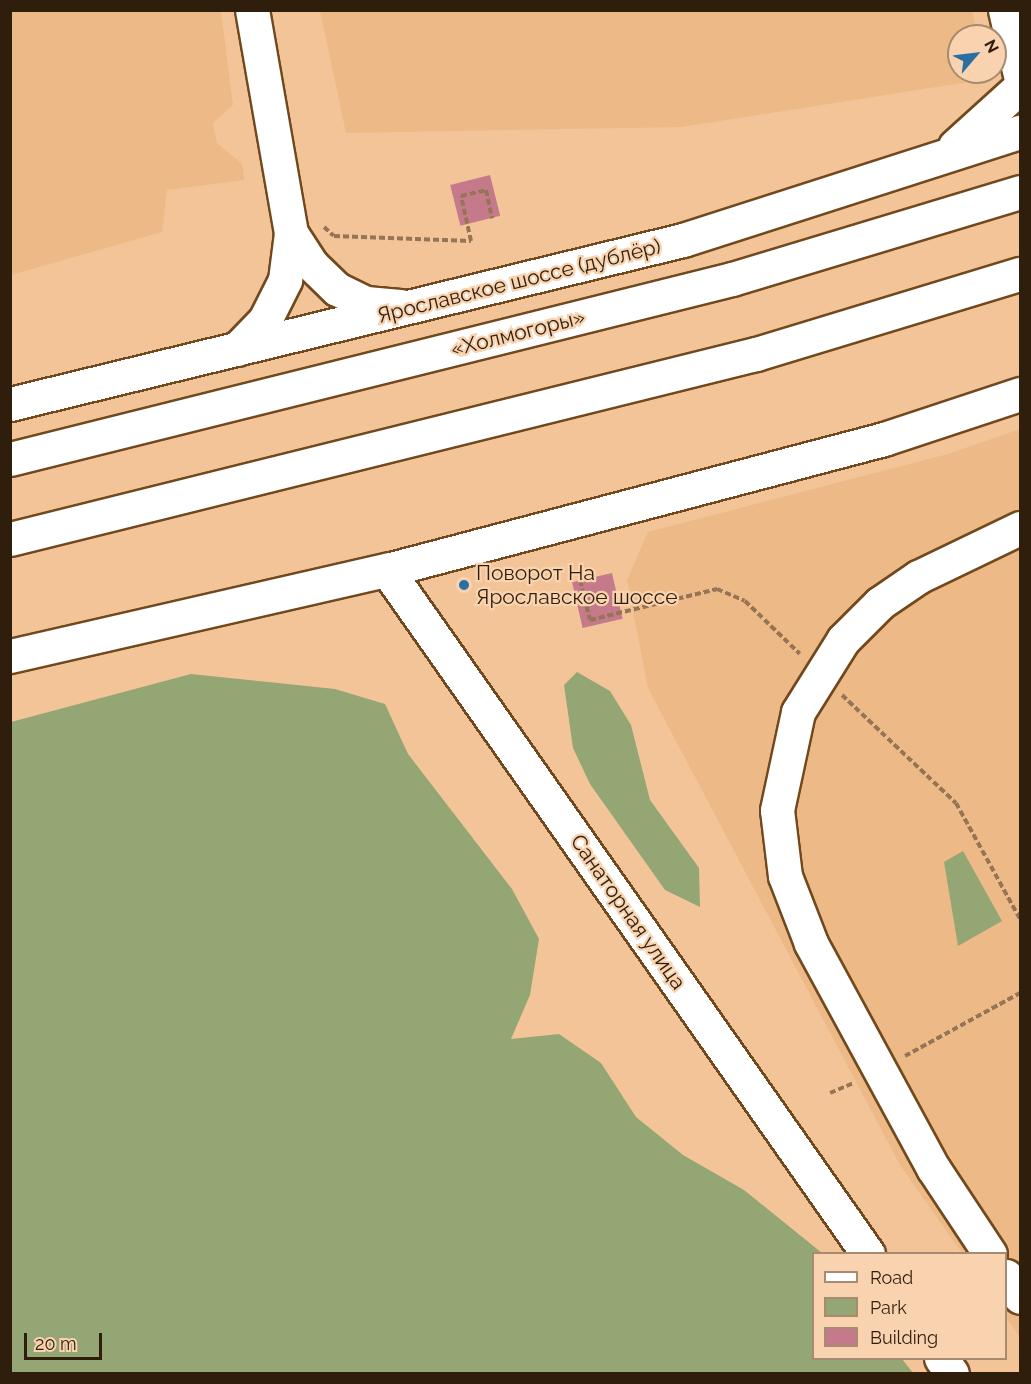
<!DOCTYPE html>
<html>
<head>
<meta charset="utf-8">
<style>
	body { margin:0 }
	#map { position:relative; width:1031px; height:1384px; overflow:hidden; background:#f3c497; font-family:Raleway,sans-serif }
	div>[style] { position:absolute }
	.built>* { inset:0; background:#edb986 }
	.green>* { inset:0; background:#93a674 }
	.building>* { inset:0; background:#c57a8b; transform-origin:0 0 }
	.path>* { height:4px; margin-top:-2px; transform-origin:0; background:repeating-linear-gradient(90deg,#957555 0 6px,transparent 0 9px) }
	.roads { filter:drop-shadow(2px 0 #71491e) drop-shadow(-2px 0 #71491e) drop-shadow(0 2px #71491e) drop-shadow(0 -2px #71491e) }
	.minor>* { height:33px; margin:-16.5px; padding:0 16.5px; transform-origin:16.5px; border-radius:16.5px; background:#fff }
	.highway>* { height:33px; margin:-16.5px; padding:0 16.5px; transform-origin:16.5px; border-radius:16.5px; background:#fff }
	.dots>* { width:16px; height:16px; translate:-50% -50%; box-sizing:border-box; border:3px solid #f9d3b0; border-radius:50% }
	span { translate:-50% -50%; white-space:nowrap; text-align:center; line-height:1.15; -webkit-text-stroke:4.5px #f9d3b0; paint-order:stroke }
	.street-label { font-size:21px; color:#2f1e0c }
	.poi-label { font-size:21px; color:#2f1e0c }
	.left { translate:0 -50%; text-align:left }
	.frame { position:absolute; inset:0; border:12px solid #2f1e0c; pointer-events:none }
	.legend { position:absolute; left:812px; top:1252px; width:195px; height:108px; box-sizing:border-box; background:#f9d3b0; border:2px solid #a88b6e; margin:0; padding:8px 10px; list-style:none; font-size:18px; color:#2f1e0c }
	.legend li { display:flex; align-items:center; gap:12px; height:30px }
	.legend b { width:30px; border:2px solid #a88b6e }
	.north { position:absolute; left:947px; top:24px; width:60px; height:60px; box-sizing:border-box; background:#f9d3b0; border:2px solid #a88b6e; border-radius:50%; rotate:62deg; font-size:16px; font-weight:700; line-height:24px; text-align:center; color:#2f1e0c }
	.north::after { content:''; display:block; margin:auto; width:21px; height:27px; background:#296fa3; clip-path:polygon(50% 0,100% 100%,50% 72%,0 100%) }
	.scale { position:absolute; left:24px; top:1333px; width:78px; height:27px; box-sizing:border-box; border:3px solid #2f1e0c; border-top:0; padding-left:8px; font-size:18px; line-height:21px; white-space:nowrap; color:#2f1e0c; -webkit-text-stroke:4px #f9d3b0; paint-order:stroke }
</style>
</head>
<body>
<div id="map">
	<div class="built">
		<div style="clip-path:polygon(11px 10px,221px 11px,233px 105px,213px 123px,217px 143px,242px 164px,244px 180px,167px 190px,162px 232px,11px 275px)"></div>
		<div style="clip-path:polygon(320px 11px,972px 11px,978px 36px,959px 36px,959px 72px,986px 72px,987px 79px,682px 127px,346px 133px)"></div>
		<div style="clip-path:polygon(1020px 429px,1020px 1338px,1006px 1317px,1006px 1254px,962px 1253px,900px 1165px,648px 688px,627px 580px,648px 532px,948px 454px)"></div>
	</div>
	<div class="green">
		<div style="clip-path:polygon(577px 672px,610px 691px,631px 725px,650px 800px,699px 868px,700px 907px,665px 890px,590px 784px,573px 748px,564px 685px)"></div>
		<div style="clip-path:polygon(191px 674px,335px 689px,385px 704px,408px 754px,512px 889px,539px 939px,530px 995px,511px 1039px,559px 1034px,601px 1063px,636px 1117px,683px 1155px,744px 1190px,822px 1253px,814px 1254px,814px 1358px,902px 1359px,913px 1373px,11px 1373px,11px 722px)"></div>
		<div style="clip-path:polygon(963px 851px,1002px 921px,958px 946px,944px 862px)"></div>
	</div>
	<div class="building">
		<div style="left:490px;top:175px;width:42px;height:41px;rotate:76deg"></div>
		<div style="left:612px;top:573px;width:47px;height:41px;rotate:77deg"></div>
	</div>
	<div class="path">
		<div style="left:324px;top:227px;width:13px;rotate:42deg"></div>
		<div style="left:334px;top:236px;width:137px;rotate:2.1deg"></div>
		<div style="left:471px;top:241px;width:46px;rotate:-102.5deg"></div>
		<div style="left:461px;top:196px;width:26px;rotate:-13deg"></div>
		<div style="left:486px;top:190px;width:29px;rotate:78deg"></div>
		<div style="left:580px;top:580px;width:41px;rotate:76deg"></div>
		<div style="left:590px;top:620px;width:131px;rotate:-13.7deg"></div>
		<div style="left:717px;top:589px;width:30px;rotate:23deg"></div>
		<div style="left:745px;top:601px;width:76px;rotate:43.9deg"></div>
		<div style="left:842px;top:695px;width:157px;rotate:43.5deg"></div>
		<div style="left:956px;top:803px;width:132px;rotate:61.1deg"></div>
		<div style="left:905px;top:1056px;width:131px;rotate:-28.7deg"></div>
		<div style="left:830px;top:1093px;width:25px;rotate:-23deg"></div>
	</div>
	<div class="roads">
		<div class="minor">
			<div style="left:1005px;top:10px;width:67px;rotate:77deg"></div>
			<div style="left:955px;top:146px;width:88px;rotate:-42.2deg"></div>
			<div style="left:291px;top:233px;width:37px;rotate:57deg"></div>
			<div style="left:311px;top:264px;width:36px;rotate:44deg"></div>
			<div style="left:337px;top:289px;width:32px;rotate:26deg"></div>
			<div style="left:366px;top:303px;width:34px;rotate:5deg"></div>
			<div style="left:237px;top:349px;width:40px;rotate:-46deg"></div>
			<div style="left:265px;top:320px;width:45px;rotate:-63.4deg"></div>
			<div style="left:285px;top:280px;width:47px;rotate:-82.7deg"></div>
			<div style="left:291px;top:233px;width:226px;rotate:-99.9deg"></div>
			<div style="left:10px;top:404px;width:693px;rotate:-13.7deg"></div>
			<div style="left:683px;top:240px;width:354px;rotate:-17.8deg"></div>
			<div style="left:387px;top:570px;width:836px;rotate:54.88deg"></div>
			<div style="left:10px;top:656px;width:387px;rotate:-12.9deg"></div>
			<div style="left:387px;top:570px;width:514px;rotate:-14.77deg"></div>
			<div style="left:884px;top:439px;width:143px;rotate:-18.3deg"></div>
			<div style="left:990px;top:1254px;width:103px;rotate:-123.5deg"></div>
			<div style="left:933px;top:1168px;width:256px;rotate:-118.5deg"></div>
			<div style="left:811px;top:943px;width:72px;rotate:-111.2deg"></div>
			<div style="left:785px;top:876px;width:66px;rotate:-96.9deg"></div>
			<div style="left:777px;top:810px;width:100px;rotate:-77.9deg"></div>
			<div style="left:798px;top:712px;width:85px;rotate:-58deg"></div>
			<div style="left:843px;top:640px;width:52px;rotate:-45deg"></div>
			<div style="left:880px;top:603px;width:46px;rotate:-34.4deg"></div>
			<div style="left:918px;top:577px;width:113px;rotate:-25.7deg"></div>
			<div style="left:1006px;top:1276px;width:25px;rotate:56deg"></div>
			<div style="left:941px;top:1358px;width:19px;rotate:55deg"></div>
		</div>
		<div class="highway">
			<div style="left:10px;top:459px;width:744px;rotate:-14deg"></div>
			<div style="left:732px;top:279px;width:301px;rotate:-16.8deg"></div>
			<div style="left:10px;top:539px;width:769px;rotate:-13.93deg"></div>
			<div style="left:756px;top:354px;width:276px;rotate:-16.9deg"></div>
		</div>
	</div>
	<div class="dots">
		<div style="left:464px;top:585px;background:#296fa3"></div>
	</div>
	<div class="street-label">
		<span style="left:519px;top:281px;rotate:-14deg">Ярославское шоссе (дублёр)</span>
		<span style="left:518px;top:333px;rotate:-14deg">«Холмогоры»</span>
		<span style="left:628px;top:912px;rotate:55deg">Санаторная улица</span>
	</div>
	<div class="poi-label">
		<span class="left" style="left:476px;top:585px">Поворот На<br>Ярославское шоссе</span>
	</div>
	<div class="frame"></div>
	<ul class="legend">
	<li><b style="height:8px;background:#fff"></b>Road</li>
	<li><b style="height:16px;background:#93a674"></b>Park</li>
	<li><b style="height:16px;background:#c57a8b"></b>Building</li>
	</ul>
	<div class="north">N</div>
	<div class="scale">20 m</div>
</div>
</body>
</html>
